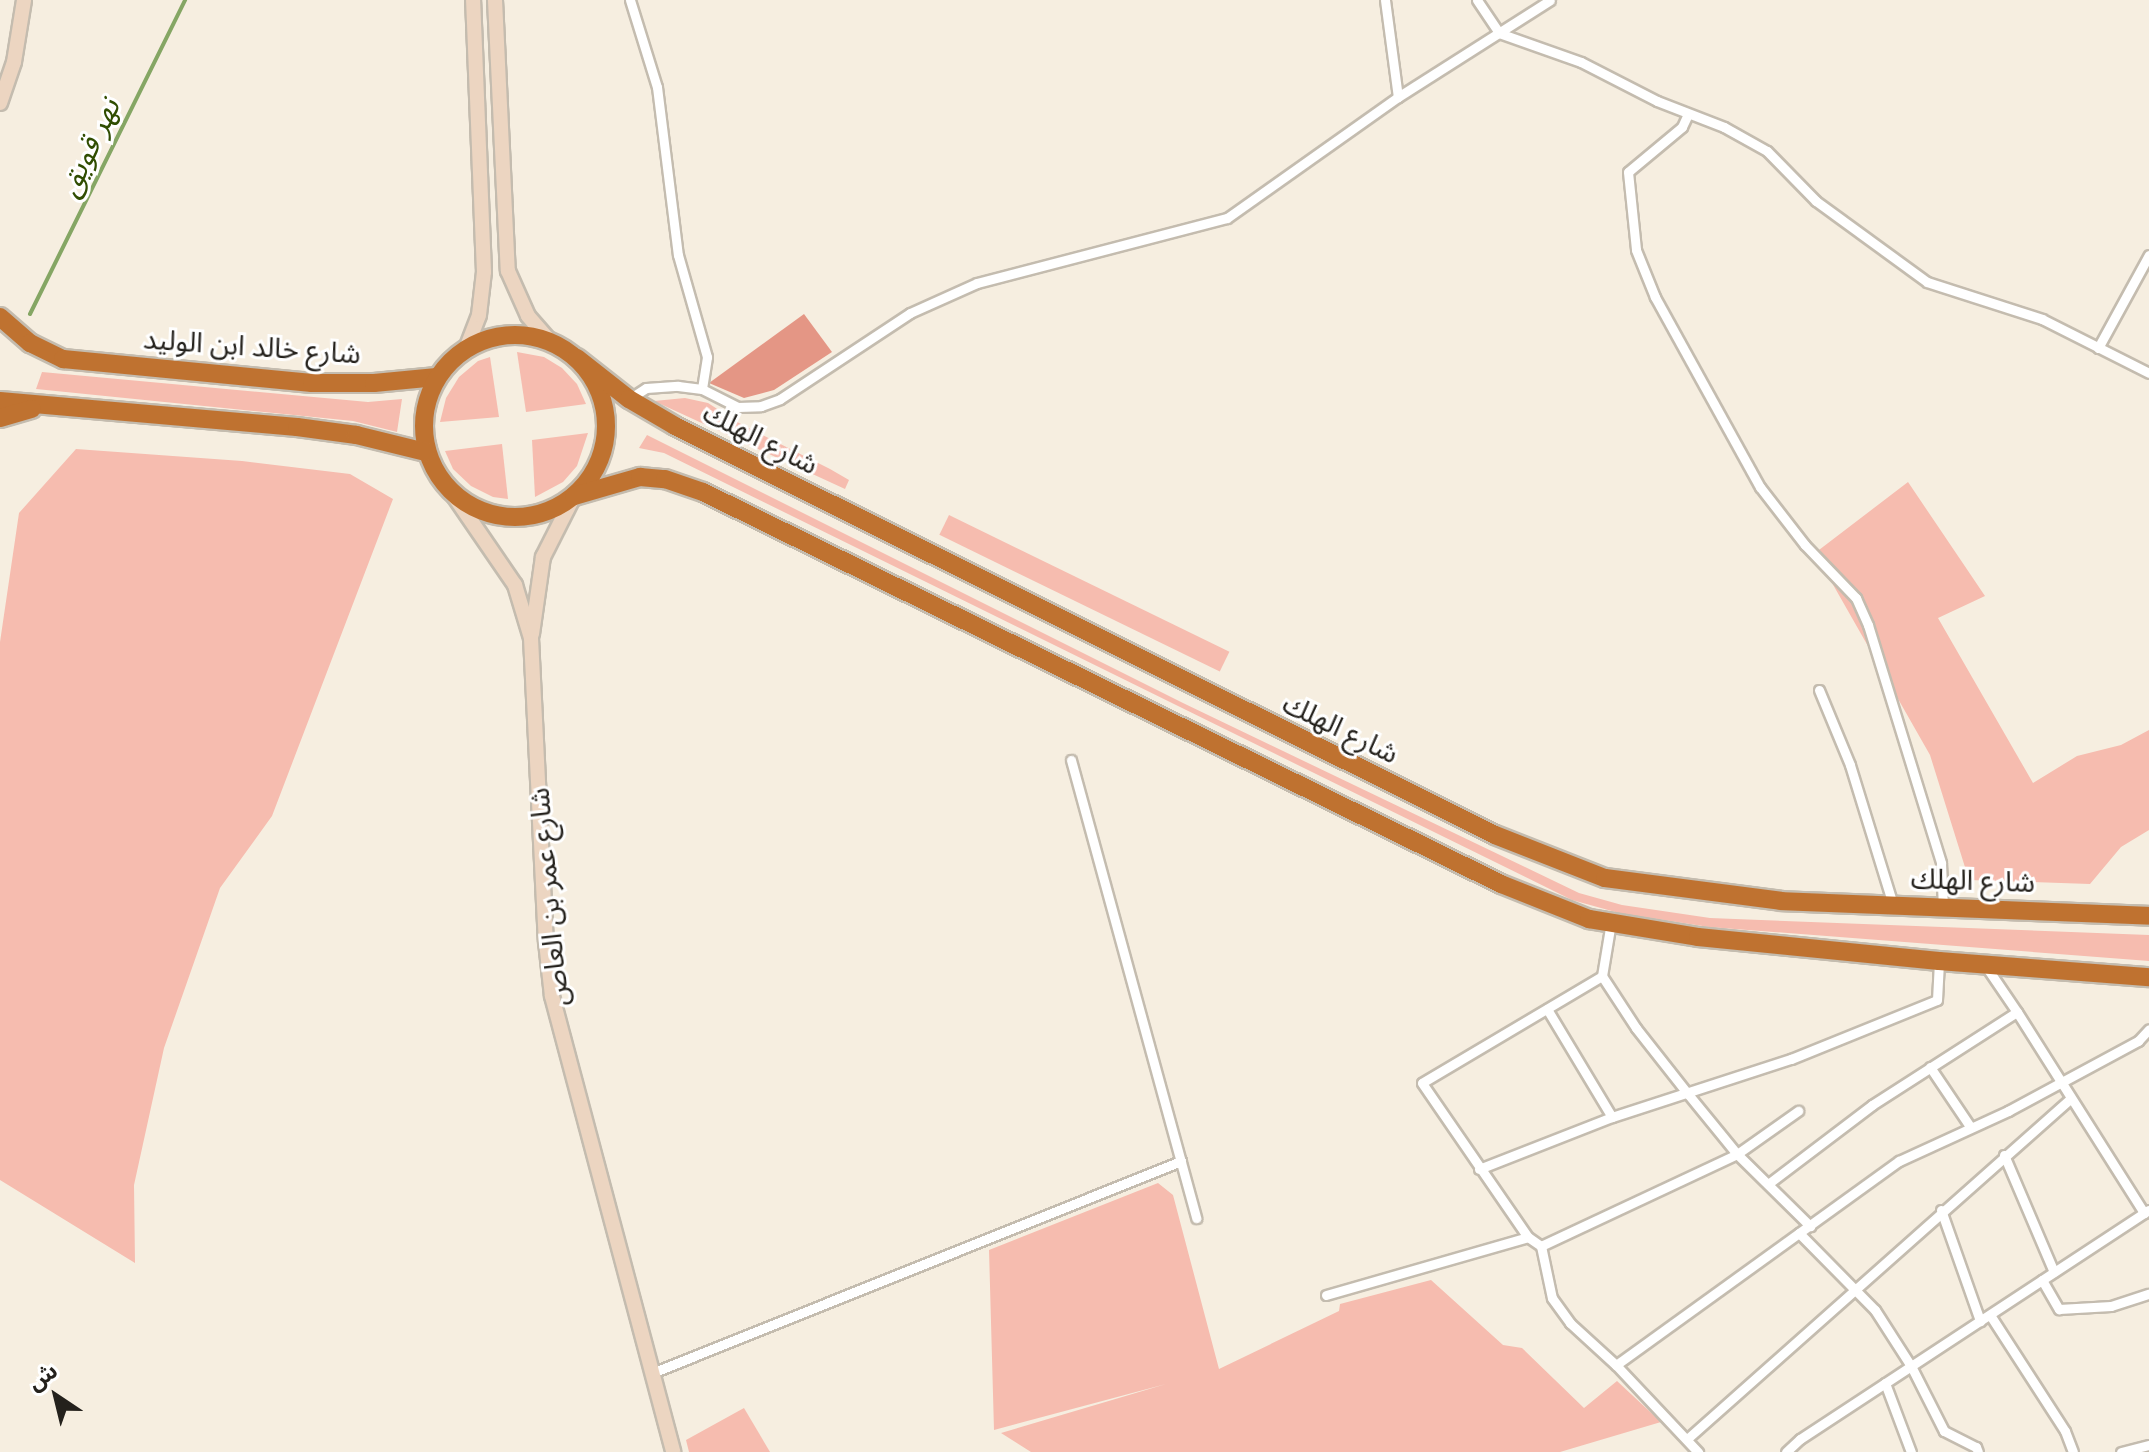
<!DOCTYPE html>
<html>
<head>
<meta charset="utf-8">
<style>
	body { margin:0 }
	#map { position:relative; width:2149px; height:1452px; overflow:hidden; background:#f6eee0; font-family:Lora,"Noto Sans Arabic",serif }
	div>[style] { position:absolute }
	.green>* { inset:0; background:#f6bcaf; transform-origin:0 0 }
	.forest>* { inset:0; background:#e49685 }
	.stream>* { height:4px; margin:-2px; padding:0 2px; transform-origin:2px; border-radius:2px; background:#85a664 }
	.roads { filter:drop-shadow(2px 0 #c4bcaf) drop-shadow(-2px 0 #c4bcaf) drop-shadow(0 2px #c4bcaf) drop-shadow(0 -2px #c4bcaf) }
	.street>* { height:9px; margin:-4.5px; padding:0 4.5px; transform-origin:4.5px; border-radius:4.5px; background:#fff }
	.secondary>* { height:14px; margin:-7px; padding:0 7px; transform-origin:7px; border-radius:7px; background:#ecd5c1 }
	.highway>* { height:18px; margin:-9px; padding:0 9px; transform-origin:9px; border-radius:9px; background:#bf7230 }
	.highway>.ring { margin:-9px; padding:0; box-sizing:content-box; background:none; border:18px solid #bf7230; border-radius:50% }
	span { translate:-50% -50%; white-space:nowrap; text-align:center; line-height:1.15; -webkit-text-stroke:6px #fff; paint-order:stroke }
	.street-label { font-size:28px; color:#24211c }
	.water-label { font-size:30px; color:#304d01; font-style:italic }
	.north { position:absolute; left:16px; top:1356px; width:80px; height:80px; -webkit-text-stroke:6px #fff; paint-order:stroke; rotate:325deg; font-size:22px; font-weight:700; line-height:32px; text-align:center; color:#24211c }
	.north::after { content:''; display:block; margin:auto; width:28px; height:36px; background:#24211c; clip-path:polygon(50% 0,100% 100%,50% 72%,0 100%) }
</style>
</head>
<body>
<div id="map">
	<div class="green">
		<div style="clip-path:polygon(517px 352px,544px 357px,562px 368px,577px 384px,586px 404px,526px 412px)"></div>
		<div style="clip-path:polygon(490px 357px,499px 417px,440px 422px,446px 398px,459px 377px,478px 361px)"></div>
		<div style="clip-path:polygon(42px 372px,368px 402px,402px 399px,397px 432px,353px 421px,36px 389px)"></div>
		<div style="clip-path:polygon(685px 398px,708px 403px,739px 423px,830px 469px,849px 480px,845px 489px,654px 401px)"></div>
		<div style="clip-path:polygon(588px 433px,577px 466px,563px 482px,535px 497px,532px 440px)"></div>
		<div style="clip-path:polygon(647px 435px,1183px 703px,1579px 893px,1622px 905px,1710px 918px,2149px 935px,2149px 961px,1709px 927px,1619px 913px,1572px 900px,664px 453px,639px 448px)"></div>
		<div style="clip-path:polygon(502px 444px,508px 499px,493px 497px,471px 486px,453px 469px,445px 451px)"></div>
		<div style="clip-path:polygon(76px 449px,242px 461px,350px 474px,393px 499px,272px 816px,220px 888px,164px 1048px,134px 1185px,135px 1263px,0 1180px,0 642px,19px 513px)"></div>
		<div style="clip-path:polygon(1908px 482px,1985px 596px,1938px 618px,2033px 783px,2077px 756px,2121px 745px,2149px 730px,2149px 830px,2121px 847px,2090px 884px,1969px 880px,1930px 755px,1815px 553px)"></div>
		<div style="left:949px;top:515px;width:312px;height:22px;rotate:26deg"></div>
		<div style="clip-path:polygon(1158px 1183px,1173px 1195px,1219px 1369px,1339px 1311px,1340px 1304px,1431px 1280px,1503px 1345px,1522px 1348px,1584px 1408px,1617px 1381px,1661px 1422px,1560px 1452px,1031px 1452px,1001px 1433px,1166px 1384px,994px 1430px,989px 1250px)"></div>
		<div style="clip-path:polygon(744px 1408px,770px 1452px,689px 1452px,686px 1440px)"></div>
	</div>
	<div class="forest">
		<div style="clip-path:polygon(804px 314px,832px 352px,774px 390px,744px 398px,709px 383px)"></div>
	</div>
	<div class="stream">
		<div style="left:30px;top:314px;width:350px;rotate:-63.7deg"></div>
	</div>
	<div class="roads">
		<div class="street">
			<div style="left:630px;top:0;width:91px;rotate:72.8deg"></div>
			<div style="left:657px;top:87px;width:169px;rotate:82.9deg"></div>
			<div style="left:678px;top:255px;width:106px;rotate:74.1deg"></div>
			<div style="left:707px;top:357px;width:32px;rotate:99deg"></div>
			<div style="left:1385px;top:0;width:98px;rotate:82.4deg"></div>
			<div style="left:1477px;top:0;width:40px;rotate:56deg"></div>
			<div style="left:1499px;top:33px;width:87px;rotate:19.5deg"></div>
			<div style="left:1581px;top:62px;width:85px;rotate:27.2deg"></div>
			<div style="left:1657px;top:101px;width:72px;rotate:21.2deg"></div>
			<div style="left:1724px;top:127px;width:49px;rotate:29.2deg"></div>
			<div style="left:1767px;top:151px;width:70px;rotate:45.6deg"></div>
			<div style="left:1816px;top:201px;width:137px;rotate:36.1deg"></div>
			<div style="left:1927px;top:282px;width:121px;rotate:17.8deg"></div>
			<div style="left:2042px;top:319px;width:120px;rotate:26.8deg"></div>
			<div style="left:1688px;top:114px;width:14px;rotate:115deg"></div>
			<div style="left:1682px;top:127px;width:70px;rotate:140.2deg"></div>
			<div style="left:1628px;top:172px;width:78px;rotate:84.1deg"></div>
			<div style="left:1636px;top:250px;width:51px;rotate:68deg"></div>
			<div style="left:1655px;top:297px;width:217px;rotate:61.1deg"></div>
			<div style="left:1760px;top:487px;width:73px;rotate:52.2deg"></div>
			<div style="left:1805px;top:545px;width:74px;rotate:46.1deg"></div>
			<div style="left:1856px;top:598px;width:30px;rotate:66deg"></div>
			<div style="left:1868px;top:625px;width:249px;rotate:72.9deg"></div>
			<div style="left:1941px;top:863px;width:44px;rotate:87.4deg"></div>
			<div style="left:2098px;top:348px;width:106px;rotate:-61.3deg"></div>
			<div style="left:629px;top:399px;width:20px;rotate:-33deg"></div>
			<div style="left:646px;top:388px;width:32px;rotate:-4deg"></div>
			<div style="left:678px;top:386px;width:24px;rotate:7deg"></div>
			<div style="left:702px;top:389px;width:40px;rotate:26.6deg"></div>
			<div style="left:738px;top:407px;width:23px;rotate:-2deg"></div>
			<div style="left:761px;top:406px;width:20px;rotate:-20deg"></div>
			<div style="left:780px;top:399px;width:156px;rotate:-33.5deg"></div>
			<div style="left:910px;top:313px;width:73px;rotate:-24.1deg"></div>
			<div style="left:977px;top:283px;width:258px;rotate:-14.6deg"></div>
			<div style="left:1227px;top:218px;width:209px;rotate:-35.3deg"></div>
			<div style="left:1398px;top:97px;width:180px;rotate:-32.5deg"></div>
			<div style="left:1819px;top:690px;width:81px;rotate:67.5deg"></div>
			<div style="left:1850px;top:765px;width:146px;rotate:72.9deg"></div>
			<div style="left:1071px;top:760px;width:475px;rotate:74.7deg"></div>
			<div style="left:1611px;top:922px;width:55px;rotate:99.5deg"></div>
			<div style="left:1602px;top:976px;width:209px;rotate:149.3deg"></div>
			<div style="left:1422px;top:1083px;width:187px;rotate:55.5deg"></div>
			<div style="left:1528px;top:1237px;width:16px;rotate:35deg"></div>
			<div style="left:1541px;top:1246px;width:53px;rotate:78.1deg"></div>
			<div style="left:1552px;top:1298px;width:31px;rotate:54deg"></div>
			<div style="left:1570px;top:1323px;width:62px;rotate:42.4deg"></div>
			<div style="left:1616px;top:1365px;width:120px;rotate:46.7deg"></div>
			<div style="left:1602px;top:976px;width:62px;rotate:56.8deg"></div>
			<div style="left:1636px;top:1028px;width:84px;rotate:51.8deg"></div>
			<div style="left:1688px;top:1094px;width:77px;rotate:50.8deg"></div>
			<div style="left:1737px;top:1154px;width:103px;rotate:44.6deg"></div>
			<div style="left:1547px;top:1009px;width:126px;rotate:59deg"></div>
			<div style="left:2017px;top:1012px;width:238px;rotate:57.7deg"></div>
			<div style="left:1930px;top:1067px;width:73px;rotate:56.1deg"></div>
			<div style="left:2004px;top:1155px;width:127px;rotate:66.9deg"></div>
			<div style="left:1479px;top:1169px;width:143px;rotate:-21.4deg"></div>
			<div style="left:1612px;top:1117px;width:188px;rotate:-18deg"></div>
			<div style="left:1791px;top:1059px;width:157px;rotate:-22deg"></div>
			<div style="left:1937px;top:1000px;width:39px;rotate:-87deg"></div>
			<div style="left:1768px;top:1184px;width:131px;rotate:-37.2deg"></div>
			<div style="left:1872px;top:1105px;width:172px;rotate:-32.7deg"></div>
			<div style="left:2017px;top:1012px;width:57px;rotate:-124.2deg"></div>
			<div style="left:1941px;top:1210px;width:118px;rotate:70.6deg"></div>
			<div style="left:1799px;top:1233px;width:108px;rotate:45.4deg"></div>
			<div style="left:1875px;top:1310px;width:67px;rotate:57.3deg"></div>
			<div style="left:1911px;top:1366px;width:73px;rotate:63.1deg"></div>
			<div style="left:1944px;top:1431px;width:36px;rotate:27deg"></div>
			<div style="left:1976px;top:1447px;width:5px;rotate:68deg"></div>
			<div style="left:1541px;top:1246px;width:217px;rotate:-25.1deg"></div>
			<div style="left:1737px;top:1154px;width:75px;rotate:-35.2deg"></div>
			<div style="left:2042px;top:1280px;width:34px;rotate:60deg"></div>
			<div style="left:2059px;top:1309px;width:52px;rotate:-3.3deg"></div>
			<div style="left:2111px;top:1306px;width:40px;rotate:-18deg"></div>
			<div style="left:1326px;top:1295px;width:210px;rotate:-16deg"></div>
			<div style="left:1990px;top:1315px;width:138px;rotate:57.1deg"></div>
			<div style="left:2065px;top:1431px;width:22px;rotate:69deg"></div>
			<div style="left:1616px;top:1365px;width:349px;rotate:-35.8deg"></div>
			<div style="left:1899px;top:1161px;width:120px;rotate:-24.6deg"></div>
			<div style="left:2008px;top:1111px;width:148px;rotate:-28.3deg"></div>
			<div style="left:2138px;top:1041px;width:16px;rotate:-47deg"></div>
			<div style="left:652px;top:1373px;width:570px;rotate:-21.84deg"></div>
			<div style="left:1885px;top:1383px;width:74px;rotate:69.4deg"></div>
			<div style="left:1687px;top:1439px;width:512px;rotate:-41.6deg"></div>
			<div style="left:1786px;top:1452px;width:19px;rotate:-43deg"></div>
			<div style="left:1800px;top:1439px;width:417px;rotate:-33.3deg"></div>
			<div style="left:2121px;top:1452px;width:29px;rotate:-14deg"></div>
		</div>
		<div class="secondary">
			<div style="left:495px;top:0;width:271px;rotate:87.3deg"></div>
			<div style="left:508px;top:271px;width:49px;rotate:66deg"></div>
			<div style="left:528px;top:316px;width:33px;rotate:49deg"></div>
			<div style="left:0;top:103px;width:43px;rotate:-71.1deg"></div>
			<div style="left:14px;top:62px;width:63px;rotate:-80.8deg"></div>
			<div style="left:466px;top:349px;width:36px;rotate:-69deg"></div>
			<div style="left:479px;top:315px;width:43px;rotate:-83.4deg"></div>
			<div style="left:484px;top:272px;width:272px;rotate:-92.3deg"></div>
			<div style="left:452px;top:493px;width:112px;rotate:55.6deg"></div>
			<div style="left:515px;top:585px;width:55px;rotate:73.2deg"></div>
			<div style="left:531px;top:638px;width:304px;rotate:87.2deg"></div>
			<div style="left:546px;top:942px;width:54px;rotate:83.7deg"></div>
			<div style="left:552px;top:996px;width:472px;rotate:75.1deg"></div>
			<div style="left:532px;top:634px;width:78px;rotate:-81.9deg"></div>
			<div style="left:543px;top:557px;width:68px;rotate:-63.1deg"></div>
		</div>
		<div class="highway">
			<div style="left:0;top:317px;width:40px;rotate:41deg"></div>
			<div style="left:30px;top:343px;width:37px;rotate:26deg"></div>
			<div style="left:63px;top:359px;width:250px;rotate:5.5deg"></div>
			<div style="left:312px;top:383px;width:62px"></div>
			<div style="left:374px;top:383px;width:63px;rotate:-5.4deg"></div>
			<div class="ring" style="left:424px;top:335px;width:164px;height:164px"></div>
			<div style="left:577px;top:358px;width:66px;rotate:38.3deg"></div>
			<div style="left:629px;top:399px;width:53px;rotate:30.4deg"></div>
			<div style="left:675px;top:426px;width:916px;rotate:26.51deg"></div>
			<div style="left:1495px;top:835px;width:118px;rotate:21.4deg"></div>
			<div style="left:1605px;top:878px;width:177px;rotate:7.4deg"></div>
			<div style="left:1781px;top:901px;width:368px;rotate:2.3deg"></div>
			<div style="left:0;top:401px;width:298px;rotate:5deg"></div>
			<div style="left:297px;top:427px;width:60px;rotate:7.7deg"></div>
			<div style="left:356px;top:435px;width:72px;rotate:13.7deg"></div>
			<div style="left:0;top:418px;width:33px;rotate:-16deg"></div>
			<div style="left:574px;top:496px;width:69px;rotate:-16.1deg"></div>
			<div style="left:640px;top:477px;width:25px;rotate:5deg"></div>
			<div style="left:665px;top:479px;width:40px;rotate:18.9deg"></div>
			<div style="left:703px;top:492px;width:889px;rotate:26.16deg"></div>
			<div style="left:1501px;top:884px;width:95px;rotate:21.7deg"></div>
			<div style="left:1589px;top:919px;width:110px;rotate:9.4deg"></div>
			<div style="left:1698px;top:937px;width:242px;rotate:5.7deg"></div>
			<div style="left:1939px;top:961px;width:211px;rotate:4.4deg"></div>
		</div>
	</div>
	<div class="street-label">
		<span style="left:252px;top:346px;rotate:4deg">شارع خالد ابن الوليد</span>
		<span style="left:761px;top:438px;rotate:27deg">شارع الهلك</span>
		<span style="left:1341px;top:728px;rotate:26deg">شارع الهلك</span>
		<span style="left:1973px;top:880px;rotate:2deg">شارع الهلك</span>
		<span style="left:548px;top:897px;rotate:-95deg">شارع عمر بن العاص</span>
	</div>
	<div class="water-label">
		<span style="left:88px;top:147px;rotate:-64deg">نهر قويق</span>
	</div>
	<div class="north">ش</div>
</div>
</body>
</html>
